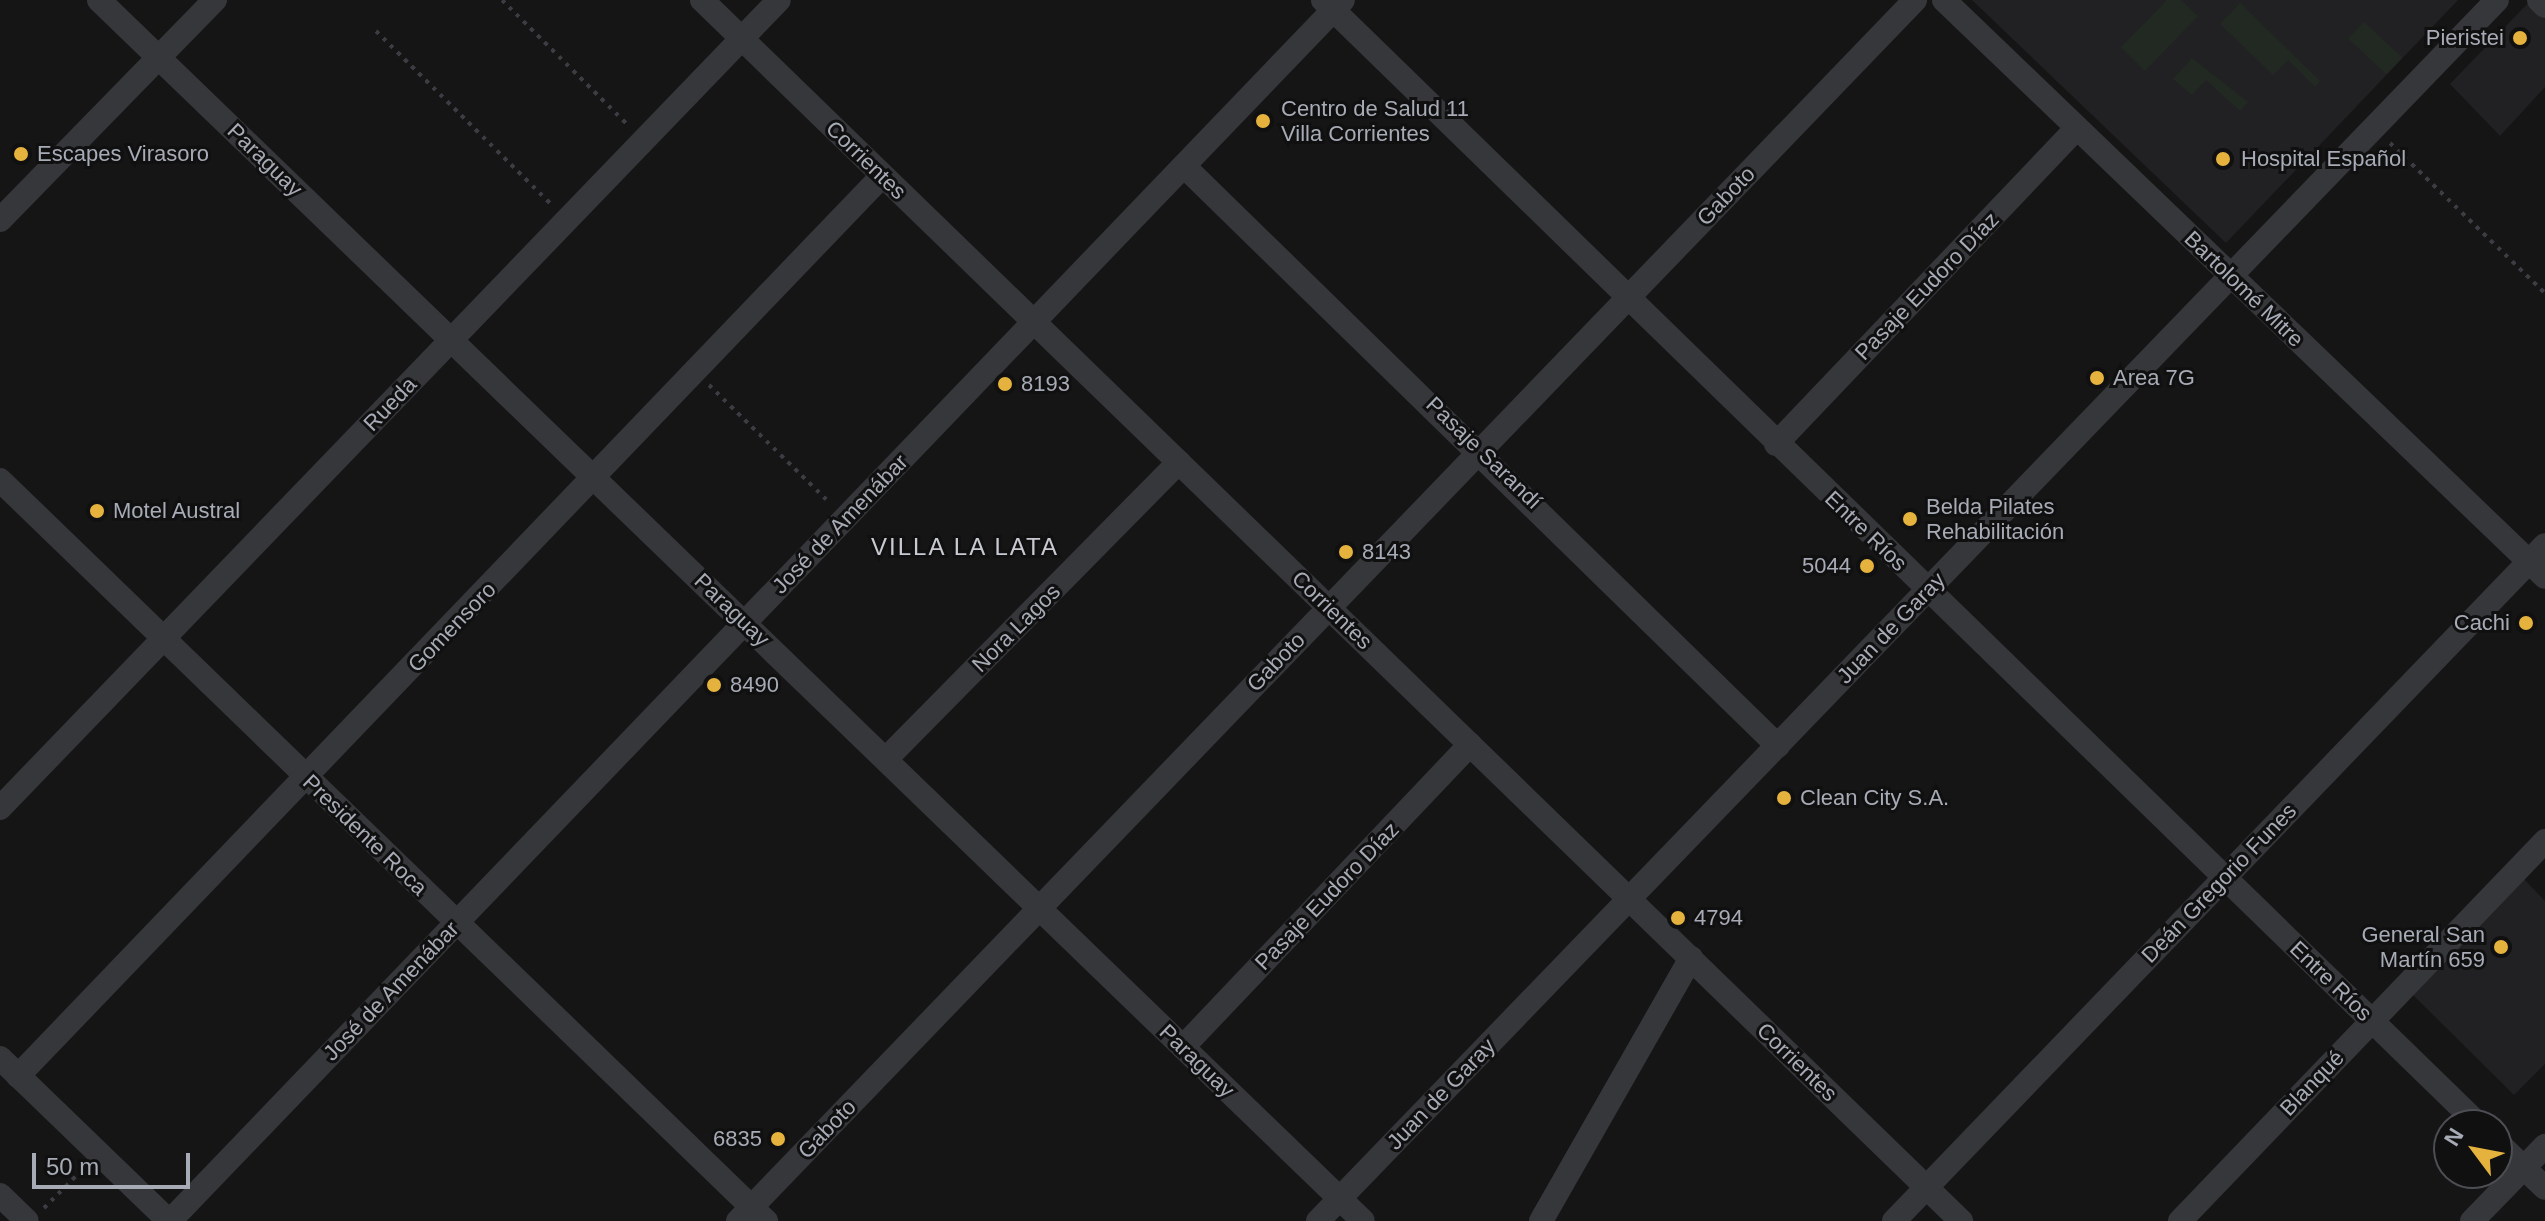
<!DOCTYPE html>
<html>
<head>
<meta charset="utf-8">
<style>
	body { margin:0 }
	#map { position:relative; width:2545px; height:1221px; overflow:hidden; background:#151516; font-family:Helvetica,sans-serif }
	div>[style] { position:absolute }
	.built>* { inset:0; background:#212123 }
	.green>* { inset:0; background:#212922; transform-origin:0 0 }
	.path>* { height:4px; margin-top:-2px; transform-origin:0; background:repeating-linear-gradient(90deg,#3c3d42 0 4px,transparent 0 10px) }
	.minor>* { height:24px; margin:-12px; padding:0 12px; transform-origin:12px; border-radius:12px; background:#36373b }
	.dots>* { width:22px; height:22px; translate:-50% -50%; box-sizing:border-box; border:4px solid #101011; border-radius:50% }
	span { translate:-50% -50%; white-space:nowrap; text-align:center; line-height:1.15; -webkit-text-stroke:6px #101011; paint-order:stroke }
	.poi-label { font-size:22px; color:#a7abb5 }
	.right { translate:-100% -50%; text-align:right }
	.left { translate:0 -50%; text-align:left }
	.street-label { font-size:22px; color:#a7abb5 }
	.neighbourhood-label { font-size:24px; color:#c8cad2; letter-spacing:2px }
	.north { position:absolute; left:2433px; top:1109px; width:80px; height:80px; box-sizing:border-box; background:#101011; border:2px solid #4c4e53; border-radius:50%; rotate:302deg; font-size:22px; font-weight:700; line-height:32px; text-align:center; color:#a7abb5 }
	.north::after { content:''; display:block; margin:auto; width:28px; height:36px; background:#e5b23e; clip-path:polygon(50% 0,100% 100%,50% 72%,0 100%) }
	.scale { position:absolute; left:32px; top:1153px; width:158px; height:36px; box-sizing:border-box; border:4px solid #a7abb5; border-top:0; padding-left:10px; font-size:24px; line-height:28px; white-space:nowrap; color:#a7abb5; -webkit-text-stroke:6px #101011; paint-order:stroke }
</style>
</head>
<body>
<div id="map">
	<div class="built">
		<div style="clip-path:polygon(1972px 0,2458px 0,2226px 243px)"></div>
		<div style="clip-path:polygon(2531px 0,2545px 0,2545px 87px,2500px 136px,2450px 84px)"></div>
		<div style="clip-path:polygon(2524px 879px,2545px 901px,2545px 1064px,2514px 1095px,2411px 993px)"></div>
	</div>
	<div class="green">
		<div style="clip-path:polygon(2167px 0,2181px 0,2198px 16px,2145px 71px,2121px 47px)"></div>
		<div style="clip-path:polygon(2240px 3px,2320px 81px,2315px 87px,2288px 60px,2273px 75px,2220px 24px)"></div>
		<div style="left:2364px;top:22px;width:52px;height:23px;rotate:43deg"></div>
		<div style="clip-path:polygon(2192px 58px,2248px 102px,2240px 111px,2206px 80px,2192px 95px,2173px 79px)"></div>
	</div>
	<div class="path">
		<div style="left:502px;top:0;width:177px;rotate:44.8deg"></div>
		<div style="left:376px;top:31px;width:246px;rotate:44.7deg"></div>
		<div style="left:2390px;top:143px;width:216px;rotate:44.1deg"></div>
		<div style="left:709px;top:385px;width:170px;rotate:44.3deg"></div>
		<div style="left:44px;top:1208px;width:55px;rotate:-45deg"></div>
	</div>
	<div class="minor">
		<div style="left:99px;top:0;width:1757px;rotate:44.01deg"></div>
		<div style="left:702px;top:0;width:1754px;rotate:44.12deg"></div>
		<div style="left:1323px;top:0;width:1613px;rotate:44.22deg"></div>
		<div style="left:1944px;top:0;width:833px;rotate:43.83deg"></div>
		<div style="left:2539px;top:0;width:8px;rotate:45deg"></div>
		<div style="left:1184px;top:166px;width:830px;rotate:44.32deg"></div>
		<div style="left:0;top:220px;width:308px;rotate:-45.7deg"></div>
		<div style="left:1776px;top:444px;width:436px;rotate:-46.4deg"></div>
		<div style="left:0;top:480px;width:1066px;rotate:44.05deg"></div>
		<div style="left:886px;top:759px;width:417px;rotate:-45.4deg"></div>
		<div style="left:0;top:808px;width:1122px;rotate:-46.05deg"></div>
		<div style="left:1183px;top:1047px;width:417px;rotate:-46.5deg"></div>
		<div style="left:0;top:1058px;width:235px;rotate:44deg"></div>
		<div style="left:18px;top:1076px;width:1248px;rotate:-46.17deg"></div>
		<div style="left:2497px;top:1142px;width:66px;rotate:43.8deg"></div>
		<div style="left:0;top:1195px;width:37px;rotate:44deg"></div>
		<div style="left:170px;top:1221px;width:1693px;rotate:-46.15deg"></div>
		<div style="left:738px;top:1221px;width:1696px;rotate:-46.05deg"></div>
		<div style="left:1318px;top:1221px;width:1697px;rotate:-46deg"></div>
		<div style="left:1541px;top:1221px;width:303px;rotate:-60.3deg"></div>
		<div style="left:1894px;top:1221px;width:938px;rotate:-46.08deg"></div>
		<div style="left:2180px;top:1221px;width:527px;rotate:-46.15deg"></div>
		<div style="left:2472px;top:1221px;width:105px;rotate:-45.8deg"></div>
	</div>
	<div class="dots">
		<div style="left:2520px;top:38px;background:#e5b23e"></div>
		<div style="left:1263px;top:121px;background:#e5b23e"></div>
		<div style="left:21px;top:154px;background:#e5b23e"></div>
		<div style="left:2223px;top:159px;background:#e5b23e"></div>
		<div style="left:2097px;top:378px;background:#e5b23e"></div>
		<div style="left:1005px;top:384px;background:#e5b23e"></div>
		<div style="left:97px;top:511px;background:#e5b23e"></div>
		<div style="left:1910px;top:519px;background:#e5b23e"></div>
		<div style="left:1346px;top:552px;background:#e5b23e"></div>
		<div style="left:1867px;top:566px;background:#e5b23e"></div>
		<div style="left:2526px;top:623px;background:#e5b23e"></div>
		<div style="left:714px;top:685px;background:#e5b23e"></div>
		<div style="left:1784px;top:798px;background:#e5b23e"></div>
		<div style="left:1678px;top:918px;background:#e5b23e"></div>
		<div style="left:2501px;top:947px;background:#e5b23e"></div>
		<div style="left:778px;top:1139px;background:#e5b23e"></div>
	</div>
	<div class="poi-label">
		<span class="right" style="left:2504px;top:38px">Pieristei</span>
		<span class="left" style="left:1281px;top:121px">Centro de Salud 11<br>Villa Corrientes</span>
		<span class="left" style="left:37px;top:154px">Escapes Virasoro</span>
		<span class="left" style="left:2241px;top:159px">Hospital Español</span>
		<span class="left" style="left:2113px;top:378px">Area 7G</span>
		<span class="left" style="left:1021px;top:384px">8193</span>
		<span class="left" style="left:1926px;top:519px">Belda Pilates<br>Rehabilitación</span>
		<span class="left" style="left:113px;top:511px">Motel Austral</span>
		<span class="left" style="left:1362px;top:552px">8143</span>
		<span class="right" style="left:1851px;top:566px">5044</span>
		<span class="right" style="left:2510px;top:623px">Cachi</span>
		<span class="left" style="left:730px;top:685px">8490</span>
		<span class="left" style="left:1800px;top:798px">Clean City S.A.</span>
		<span class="left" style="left:1694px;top:918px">4794</span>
		<span class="right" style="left:2485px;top:947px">General San<br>Martín 659</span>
		<span class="right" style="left:762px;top:1139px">6835</span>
	</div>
	<div class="street-label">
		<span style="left:265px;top:160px;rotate:44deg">Paraguay</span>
		<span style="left:866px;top:160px;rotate:44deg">Corrientes</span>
		<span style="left:1726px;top:196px;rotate:-46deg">Gaboto</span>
		<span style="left:1927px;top:286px;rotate:-46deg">Pasaje Eudoro Díaz</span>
		<span style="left:2244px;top:289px;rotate:44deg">Bartolomé Mitre</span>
		<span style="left:390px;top:404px;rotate:-46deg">Rueda</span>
		<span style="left:1484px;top:453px;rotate:44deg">Pasaje Sarandí</span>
		<span style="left:840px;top:524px;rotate:-46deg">José de Amenábar</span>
		<span style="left:1866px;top:531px;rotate:44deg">Entre Ríos</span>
		<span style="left:732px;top:610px;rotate:44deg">Paraguay</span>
		<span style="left:1332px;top:610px;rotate:44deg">Corrientes</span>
		<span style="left:452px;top:627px;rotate:-46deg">Gomensoro</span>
		<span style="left:1016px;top:628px;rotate:-45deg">Nora Lagos</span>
		<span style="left:1891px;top:628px;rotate:-46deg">Juan de Garay</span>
		<span style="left:1276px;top:662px;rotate:-46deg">Gaboto</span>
		<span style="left:365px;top:835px;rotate:44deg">Presidente Roca</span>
		<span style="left:2219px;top:883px;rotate:-46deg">Deán Gregorio Funes</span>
		<span style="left:1327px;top:896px;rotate:-46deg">Pasaje Eudoro Díaz</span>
		<span style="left:2331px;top:981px;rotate:44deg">Entre Ríos</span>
		<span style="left:391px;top:991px;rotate:-46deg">José de Amenábar</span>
		<span style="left:1197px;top:1061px;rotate:44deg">Paraguay</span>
		<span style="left:1797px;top:1062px;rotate:44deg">Corrientes</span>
		<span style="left:2312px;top:1083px;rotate:-46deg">Blanqué</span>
		<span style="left:1441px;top:1094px;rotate:-46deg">Juan de Garay</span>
		<span style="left:827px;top:1129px;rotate:-46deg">Gaboto</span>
	</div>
	<div class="neighbourhood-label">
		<span style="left:965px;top:547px">VILLA LA LATA</span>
	</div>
	<div class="north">N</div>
	<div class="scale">50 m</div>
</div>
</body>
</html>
